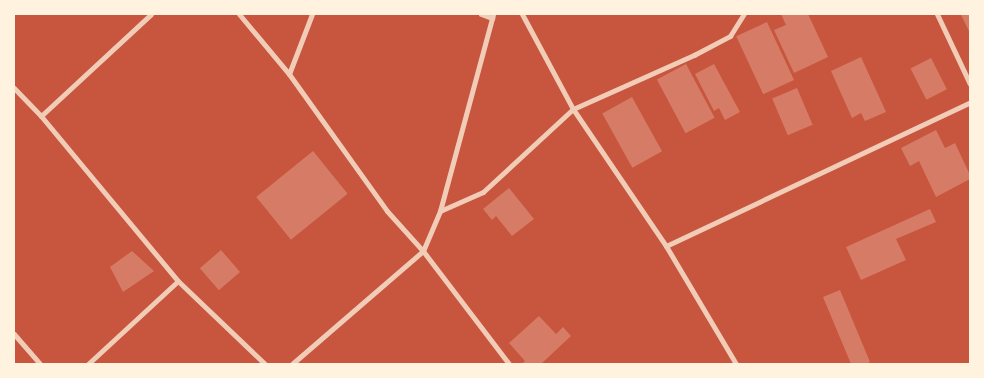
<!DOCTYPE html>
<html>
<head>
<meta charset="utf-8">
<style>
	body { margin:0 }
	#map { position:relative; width:984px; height:378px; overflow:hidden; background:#c8553d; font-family:Figtree,sans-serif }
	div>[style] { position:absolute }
	.building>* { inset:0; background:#d67c66; transform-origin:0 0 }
	.minor>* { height:5px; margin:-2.5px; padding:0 2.5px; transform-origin:2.5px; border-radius:2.5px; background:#f1ccb7 }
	span { translate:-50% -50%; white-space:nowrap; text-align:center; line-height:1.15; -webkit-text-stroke:5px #fff3e0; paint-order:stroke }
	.frame { position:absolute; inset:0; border:15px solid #fff3e0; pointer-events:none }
</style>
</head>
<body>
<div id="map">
	<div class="building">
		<div style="clip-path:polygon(781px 14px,808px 14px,828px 57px,794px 73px,774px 30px,786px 25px)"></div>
		<div style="clip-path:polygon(964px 14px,970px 14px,970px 33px,961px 15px)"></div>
		<div style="left:767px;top:22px;width:64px;height:34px;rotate:65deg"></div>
		<div style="clip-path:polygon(861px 57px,886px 112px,865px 121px,861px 113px,852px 118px,831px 71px)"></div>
		<div style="left:931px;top:58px;width:35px;height:23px;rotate:63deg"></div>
		<div style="left:686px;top:64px;width:61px;height:33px;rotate:62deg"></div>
		<div style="clip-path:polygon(714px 64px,740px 112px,725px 120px,719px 108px,714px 111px,695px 74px)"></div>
		<div style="left:797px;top:88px;width:40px;height:27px;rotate:67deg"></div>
		<div style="left:632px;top:97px;width:62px;height:34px;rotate:61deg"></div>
		<div style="clip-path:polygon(936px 130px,945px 148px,955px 143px,970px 175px,970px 179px,936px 197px,919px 161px,910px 166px,901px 148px)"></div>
		<div style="left:313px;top:151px;width:55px;height:73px;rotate:51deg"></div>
		<div style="clip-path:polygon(509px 188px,534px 219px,512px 236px,496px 216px,492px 220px,483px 209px)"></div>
		<div style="clip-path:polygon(930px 209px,936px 222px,896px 239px,906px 260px,861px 280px,846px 247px)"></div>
		<div style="left:221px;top:250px;width:29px;height:28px;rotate:49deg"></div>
		<div style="clip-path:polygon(132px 251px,154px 271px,123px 292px,110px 267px)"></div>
		<div style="clip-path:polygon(840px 290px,870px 362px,866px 364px,851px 364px,823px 297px)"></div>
		<div style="clip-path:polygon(539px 316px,556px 334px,563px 327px,571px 336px,541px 364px,521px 364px,525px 361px,509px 343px)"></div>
	</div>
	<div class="minor">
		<div style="left:239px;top:14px;width:78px;rotate:50.2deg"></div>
		<div style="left:289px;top:74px;width:168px;rotate:54.4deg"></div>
		<div style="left:387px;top:211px;width:54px;rotate:48deg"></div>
		<div style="left:423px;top:251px;width:43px;rotate:-67deg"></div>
		<div style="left:440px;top:211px;width:47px;rotate:-23.8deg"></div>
		<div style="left:483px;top:192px;width:122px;rotate:-42.7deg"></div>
		<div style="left:573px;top:109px;width:133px;rotate:-24.1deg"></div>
		<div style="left:694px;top:55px;width:41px;rotate:-27.8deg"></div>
		<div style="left:730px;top:36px;width:26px;rotate:-58deg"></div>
		<div style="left:481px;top:14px;width:12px;rotate:20deg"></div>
		<div style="left:522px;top:14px;width:108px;rotate:61.8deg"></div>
		<div style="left:573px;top:109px;width:166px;rotate:55.8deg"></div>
		<div style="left:666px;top:246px;width:137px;rotate:59.3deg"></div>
		<div style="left:937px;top:14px;width:77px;rotate:64.8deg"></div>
		<div style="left:289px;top:74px;width:64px;rotate:-69deg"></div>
		<div style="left:14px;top:88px;width:39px;rotate:46deg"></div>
		<div style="left:41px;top:116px;width:214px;rotate:50.3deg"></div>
		<div style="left:178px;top:281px;width:120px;rotate:43.7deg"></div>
		<div style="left:41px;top:116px;width:150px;rotate:-42.8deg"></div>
		<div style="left:440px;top:211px;width:204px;rotate:-74.9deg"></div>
		<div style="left:666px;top:246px;width:336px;rotate:-25.3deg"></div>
		<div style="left:14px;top:334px;width:40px;rotate:49deg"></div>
		<div style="left:88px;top:364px;width:122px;rotate:-42.7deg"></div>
		<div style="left:292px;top:364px;width:173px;rotate:-40.8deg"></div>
		<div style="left:423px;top:251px;width:142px;rotate:52.7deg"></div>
	</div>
	<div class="frame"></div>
</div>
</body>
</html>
